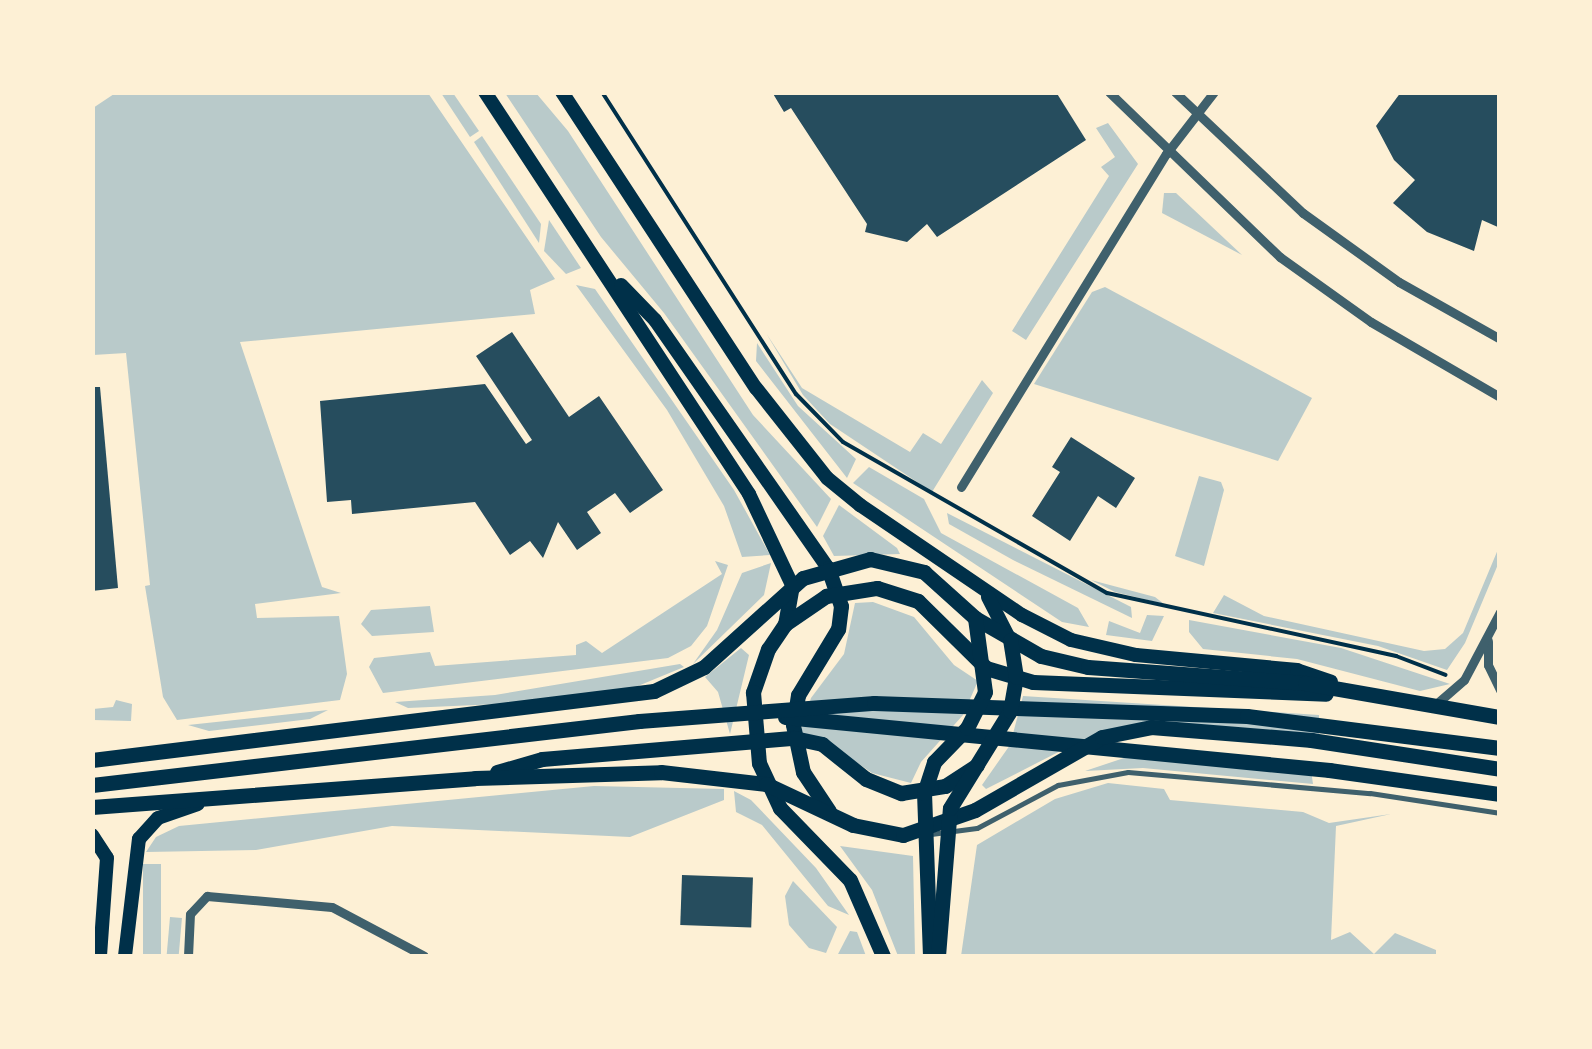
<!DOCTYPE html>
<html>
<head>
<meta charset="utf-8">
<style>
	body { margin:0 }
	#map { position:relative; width:1592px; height:1049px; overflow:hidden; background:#fdf0d5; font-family:"DM Sans",sans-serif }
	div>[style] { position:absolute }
	.green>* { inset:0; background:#b9caca; transform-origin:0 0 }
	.building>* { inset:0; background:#264d5e; transform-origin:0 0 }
	.path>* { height:4px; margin:-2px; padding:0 2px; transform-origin:2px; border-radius:2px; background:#003049 }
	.service>* { height:5px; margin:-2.5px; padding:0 2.5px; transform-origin:2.5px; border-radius:2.5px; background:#3f606c }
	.minor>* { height:9px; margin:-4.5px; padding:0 4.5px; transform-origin:4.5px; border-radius:4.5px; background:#3f606c }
	.secondary>* { height:14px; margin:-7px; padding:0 7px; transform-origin:7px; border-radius:7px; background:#003049 }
	.primary>* { height:15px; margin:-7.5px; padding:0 7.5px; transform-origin:7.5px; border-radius:7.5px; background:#003049 }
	span { translate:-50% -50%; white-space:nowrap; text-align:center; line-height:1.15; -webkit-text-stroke:9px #fdf0d5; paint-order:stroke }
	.frame { position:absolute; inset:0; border:95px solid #fdf0d5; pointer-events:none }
</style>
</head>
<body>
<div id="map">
	<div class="green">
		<div style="clip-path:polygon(117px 92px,428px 93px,555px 279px,530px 290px,535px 314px,240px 342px,322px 587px,341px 593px,255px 604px,257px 618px,339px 616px,347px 674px,340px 700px,177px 720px,163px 697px,145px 586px,150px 585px,126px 353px,93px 355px,93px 108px)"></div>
		<div style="clip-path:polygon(441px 93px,453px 93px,479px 131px,470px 137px)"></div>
		<div style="clip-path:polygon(505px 93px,536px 93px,568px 131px,753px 415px,831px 499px,817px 527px,664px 313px,601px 237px)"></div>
		<div style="clip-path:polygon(1108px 123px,1138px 164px,1026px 340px,1012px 331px,1109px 176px,1101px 167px,1115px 157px,1096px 128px)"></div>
		<div style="clip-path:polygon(482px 136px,541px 224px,539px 243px,474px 142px)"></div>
		<div style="clip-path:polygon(1164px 193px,1176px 193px,1242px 255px,1162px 213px)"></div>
		<div style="clip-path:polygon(549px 220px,581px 268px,566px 274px,544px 251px)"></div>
		<div style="clip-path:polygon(576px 285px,595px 289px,734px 490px,770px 555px,742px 557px,724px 506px,667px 410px)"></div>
		<div style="clip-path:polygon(1105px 287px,1312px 398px,1278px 461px,1034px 384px,1092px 292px)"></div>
		<div style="clip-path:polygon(766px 333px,802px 388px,910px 452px,923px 433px,941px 444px,982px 380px,993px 393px,932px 492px,830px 424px,803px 395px)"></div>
		<div style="clip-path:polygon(757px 343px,798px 406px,856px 459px,847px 478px,756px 361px)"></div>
		<div style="clip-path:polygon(869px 467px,924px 499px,941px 533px,1078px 608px,1089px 627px,1062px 622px,853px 483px)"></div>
		<div style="clip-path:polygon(1199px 476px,1221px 482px,1224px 490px,1204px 566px,1175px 556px)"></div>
		<div style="clip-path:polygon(839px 505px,897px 548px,900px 554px,834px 556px,823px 536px)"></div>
		<div style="clip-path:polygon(947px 513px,1131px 607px,1132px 618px,1013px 560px,949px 524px)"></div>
		<div style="clip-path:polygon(1499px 547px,1499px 562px,1465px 643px,1447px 670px,1378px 646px,1213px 613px,1224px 595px,1264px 616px,1424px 651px,1445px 649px,1463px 633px)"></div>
		<div style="clip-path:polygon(715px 561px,728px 565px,707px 626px,691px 646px,668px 658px,383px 693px,369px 667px,374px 658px,430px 652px,435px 666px,576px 655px,576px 645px,586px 641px,602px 653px,722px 574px)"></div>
		<div style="clip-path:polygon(771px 563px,764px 595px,693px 664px,717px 630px,742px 573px)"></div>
		<div style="clip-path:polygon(1091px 580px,1155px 597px,1164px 604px,1115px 592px)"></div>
		<div style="clip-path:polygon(873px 602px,914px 617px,954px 665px,978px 681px,963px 715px,921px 762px,911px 783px,872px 773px,827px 742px,800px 734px,811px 698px,844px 654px,855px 603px)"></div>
		<div style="clip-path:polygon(430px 606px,434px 632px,372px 636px,361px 624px,371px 610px)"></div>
		<div style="clip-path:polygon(1147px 615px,1164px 616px,1152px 641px,1106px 635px,1109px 621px,1140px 633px)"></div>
		<div style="clip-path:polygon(1189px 620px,1341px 648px,1450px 684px,1420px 691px,1297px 659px,1203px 649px,1189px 632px)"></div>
		<div style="clip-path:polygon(741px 648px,749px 655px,730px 734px,718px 692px,705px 677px)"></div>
		<div style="clip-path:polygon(680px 664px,684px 667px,633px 688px,524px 703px,408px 708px,395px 702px,495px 695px)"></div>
		<div style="clip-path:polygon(1023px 696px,1319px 715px,1319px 737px,1210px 725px,1082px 740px,986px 789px,982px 785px,1010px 745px)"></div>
		<div style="clip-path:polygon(116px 700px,132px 704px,131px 721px,93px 720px,93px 709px,113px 707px)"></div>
		<div style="clip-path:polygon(328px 710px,310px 719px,209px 731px,188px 725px)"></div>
		<div style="clip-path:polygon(1142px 752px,1310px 763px,1313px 784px,1143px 768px,1085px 771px)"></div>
		<div style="clip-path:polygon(1108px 783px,1164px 789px,1170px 800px,1303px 812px,1329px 823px,1391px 814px,1336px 826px,1331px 940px,1350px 932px,1374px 954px,1395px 933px,1436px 950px,1436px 956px,961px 956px,977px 845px,1055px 799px)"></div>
		<div style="clip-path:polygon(594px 786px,724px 789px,724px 800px,630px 837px,392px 826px,256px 850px,146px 852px,156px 837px,179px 826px)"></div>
		<div style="clip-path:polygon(734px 791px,751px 800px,816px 868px,849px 915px,828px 906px,762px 825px,736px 812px)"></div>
		<div style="clip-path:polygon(840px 846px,913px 856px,915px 956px,898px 956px,872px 890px)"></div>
		<div style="left:143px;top:864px;width:18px;height:92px"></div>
		<div style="clip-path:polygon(793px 881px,837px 927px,826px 953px,809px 948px,789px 925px,785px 896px)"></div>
		<div style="left:170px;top:917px;width:12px;height:39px;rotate:5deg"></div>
		<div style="clip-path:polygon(850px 931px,857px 932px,866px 956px,837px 956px)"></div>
	</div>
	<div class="building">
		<div style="clip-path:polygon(772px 92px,1056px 92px,1086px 140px,937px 237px,927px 224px,907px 242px,865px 232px,867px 224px,791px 108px,784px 112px)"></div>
		<div style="clip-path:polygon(1401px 92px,1500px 92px,1500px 228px,1482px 220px,1474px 251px,1427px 232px,1393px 203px,1415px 180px,1394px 160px,1376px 126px)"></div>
		<div style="clip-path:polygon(512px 332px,569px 417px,599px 396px,663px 490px,630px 513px,615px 493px,587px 512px,601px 533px,577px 550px,558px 522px,543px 558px,530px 541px,510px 555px,475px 502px,352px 514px,351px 500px,327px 502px,320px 401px,485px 384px,526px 444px,532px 440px,476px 356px)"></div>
		<div style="clip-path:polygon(92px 387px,100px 387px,118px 588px,92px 591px)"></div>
		<div style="clip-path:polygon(1071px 437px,1135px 478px,1116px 508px,1098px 496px,1070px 541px,1032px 516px,1060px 472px,1052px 467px)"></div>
		<div style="left:682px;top:875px;width:71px;height:50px;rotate:2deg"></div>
	</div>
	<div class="path">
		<div style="left:602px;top:92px;width:359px;rotate:57.3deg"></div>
		<div style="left:796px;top:394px;width:67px;rotate:45.6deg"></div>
		<div style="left:843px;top:442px;width:304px;rotate:29.8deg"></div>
		<div style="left:1107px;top:593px;width:296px;rotate:12.3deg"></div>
		<div style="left:1396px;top:656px;width:53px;rotate:20.8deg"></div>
	</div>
	<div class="service">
		<div style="left:931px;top:834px;width:46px;rotate:-7.4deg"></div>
		<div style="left:977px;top:828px;width:92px;rotate:-28deg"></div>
		<div style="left:1058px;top:785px;width:71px;rotate:-10.5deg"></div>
		<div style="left:1128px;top:772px;width:243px;rotate:5deg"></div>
		<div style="left:1370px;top:793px;width:132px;rotate:8.7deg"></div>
	</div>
	<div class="minor">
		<div style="left:1109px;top:92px;width:238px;rotate:44deg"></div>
		<div style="left:1280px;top:257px;width:112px;rotate:35.5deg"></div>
		<div style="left:1371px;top:322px;width:149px;rotate:30.2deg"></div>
		<div style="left:1175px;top:92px;width:176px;rotate:43.4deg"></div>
		<div style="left:1303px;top:213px;width:118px;rotate:35.7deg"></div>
		<div style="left:1399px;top:282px;width:116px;rotate:29.4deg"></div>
		<div style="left:961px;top:487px;width:391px;rotate:-58.4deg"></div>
		<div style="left:1166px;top:154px;width:78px;rotate:-52.3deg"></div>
		<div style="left:1488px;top:641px;width:24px;rotate:90deg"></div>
		<div style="left:1488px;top:665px;width:28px;rotate:64deg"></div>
		<div style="left:1435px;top:705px;width:38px;rotate:-41deg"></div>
		<div style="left:1464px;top:680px;width:77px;rotate:-62.1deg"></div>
		<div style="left:188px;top:956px;width:42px;rotate:-87.3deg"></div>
		<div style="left:190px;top:914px;width:25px;rotate:-47deg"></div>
		<div style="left:207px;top:896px;width:125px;rotate:5deg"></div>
		<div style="left:332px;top:907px;width:104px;rotate:28deg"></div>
	</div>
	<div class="secondary">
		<div style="left:485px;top:92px;width:481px;rotate:56.7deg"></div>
		<div style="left:749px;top:494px;width:101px;rotate:64.7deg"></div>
		<div style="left:562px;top:92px;width:354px;rotate:56.8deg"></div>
		<div style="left:756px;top:388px;width:115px;rotate:51.7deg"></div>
		<div style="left:827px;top:478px;width:43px;rotate:39.3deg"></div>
		<div style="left:860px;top:505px;width:196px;rotate:34.2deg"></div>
		<div style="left:1022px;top:615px;width:55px;rotate:27deg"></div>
		<div style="left:1071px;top:640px;width:67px;rotate:13deg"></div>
		<div style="left:1136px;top:655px;width:162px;rotate:5.3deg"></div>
		<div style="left:1297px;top:670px;width:36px;rotate:19deg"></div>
		<div style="left:621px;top:285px;width:49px;rotate:45.8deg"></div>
		<div style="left:655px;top:320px;width:302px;rotate:55.1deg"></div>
		<div style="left:988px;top:597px;width:48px;rotate:62.9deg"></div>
		<div style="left:92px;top:835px;width:27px;rotate:57deg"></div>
		<div style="left:107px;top:858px;width:98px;rotate:94.1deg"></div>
		<div style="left:125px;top:956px;width:118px;rotate:-83.2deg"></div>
		<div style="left:139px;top:839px;width:28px;rotate:-48deg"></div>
		<div style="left:158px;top:818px;width:42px;rotate:-19.3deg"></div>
	</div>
	<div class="primary">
		<div style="left:828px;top:568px;width:40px;rotate:71.1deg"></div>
		<div style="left:841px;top:606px;width:23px;rotate:97deg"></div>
		<div style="left:838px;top:629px;width:77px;rotate:121.2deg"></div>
		<div style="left:798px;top:695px;width:30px;rotate:99deg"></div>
		<div style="left:793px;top:725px;width:48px;rotate:78deg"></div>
		<div style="left:803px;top:772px;width:47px;rotate:56.3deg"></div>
		<div style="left:792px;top:585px;width:40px;rotate:100deg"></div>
		<div style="left:785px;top:624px;width:30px;rotate:124deg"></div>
		<div style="left:768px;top:649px;width:46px;rotate:109.2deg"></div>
		<div style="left:753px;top:692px;width:71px;rotate:85.2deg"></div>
		<div style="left:759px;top:763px;width:50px;rotate:65deg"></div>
		<div style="left:780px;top:808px;width:100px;rotate:45.8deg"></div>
		<div style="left:850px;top:880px;width:83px;rotate:66.5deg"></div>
		<div style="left:785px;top:624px;width:50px;rotate:-34.3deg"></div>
		<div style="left:826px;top:596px;width:52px;rotate:-8.9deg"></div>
		<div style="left:877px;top:588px;width:43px;rotate:17.6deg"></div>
		<div style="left:918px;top:601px;width:95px;rotate:44.6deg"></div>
		<div style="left:986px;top:668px;width:49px;rotate:16.6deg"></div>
		<div style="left:1033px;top:682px;width:293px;rotate:2.3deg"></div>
		<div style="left:785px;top:717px;width:547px;rotate:5.56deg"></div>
		<div style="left:1329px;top:770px;width:173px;rotate:8deg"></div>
		<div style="left:92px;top:760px;width:566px;rotate:-7deg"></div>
		<div style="left:654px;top:691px;width:55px;rotate:-25.6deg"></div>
		<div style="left:704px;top:667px;width:133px;rotate:-42deg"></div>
		<div style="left:803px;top:578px;width:70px;rotate:-15.8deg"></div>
		<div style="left:870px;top:559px;width:56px;rotate:13.5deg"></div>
		<div style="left:924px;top:572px;width:69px;rotate:42deg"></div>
		<div style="left:975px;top:618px;width:76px;rotate:29.9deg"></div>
		<div style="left:1041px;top:656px;width:48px;rotate:13.2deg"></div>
		<div style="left:1088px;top:667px;width:218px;rotate:4.2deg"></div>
		<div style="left:1305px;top:683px;width:198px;rotate:9.9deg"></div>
		<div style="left:497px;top:772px;width:47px;rotate:-16.1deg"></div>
		<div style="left:542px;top:759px;width:253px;rotate:-4.8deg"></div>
		<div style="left:794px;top:738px;width:29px;rotate:12deg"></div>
		<div style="left:822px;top:744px;width:56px;rotate:38.5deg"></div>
		<div style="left:866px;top:779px;width:38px;rotate:22deg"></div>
		<div style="left:901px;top:793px;width:45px;rotate:-9deg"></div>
		<div style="left:945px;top:786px;width:38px;rotate:-33deg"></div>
		<div style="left:92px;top:785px;width:551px;rotate:-6.67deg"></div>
		<div style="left:639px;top:721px;width:236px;rotate:-4.4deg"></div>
		<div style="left:874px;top:703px;width:373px;rotate:2deg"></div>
		<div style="left:1247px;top:716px;width:255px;rotate:7.2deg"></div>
		<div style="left:92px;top:807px;width:384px;rotate:-4.3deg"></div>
		<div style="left:475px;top:778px;width:186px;rotate:-1.8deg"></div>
		<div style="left:661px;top:772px;width:106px;rotate:6.5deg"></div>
		<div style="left:766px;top:784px;width:96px;rotate:25.2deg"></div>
		<div style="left:853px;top:825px;width:51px;rotate:11.3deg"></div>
		<div style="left:903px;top:835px;width:76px;rotate:-19.1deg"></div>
		<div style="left:975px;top:810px;width:146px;rotate:-29.9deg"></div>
		<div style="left:1102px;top:737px;width:50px;rotate:-11.5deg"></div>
		<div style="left:1151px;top:727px;width:161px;rotate:4.6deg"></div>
		<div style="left:1311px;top:740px;width:191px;rotate:8.7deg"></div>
		<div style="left:930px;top:956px;width:163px;rotate:-92.1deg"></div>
		<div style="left:924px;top:793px;width:33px;rotate:-72deg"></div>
		<div style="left:934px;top:762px;width:47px;rotate:-45.9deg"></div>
		<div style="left:967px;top:728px;width:40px;rotate:-63.4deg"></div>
		<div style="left:985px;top:692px;width:75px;rotate:-97.7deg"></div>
		<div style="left:938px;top:956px;width:148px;rotate:-85.4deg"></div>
		<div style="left:950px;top:808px;width:114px;rotate:-58.3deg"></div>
		<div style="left:1010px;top:711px;width:35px;rotate:-80deg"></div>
		<div style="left:1016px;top:677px;width:37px;rotate:-99deg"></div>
	</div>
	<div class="frame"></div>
</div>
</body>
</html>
